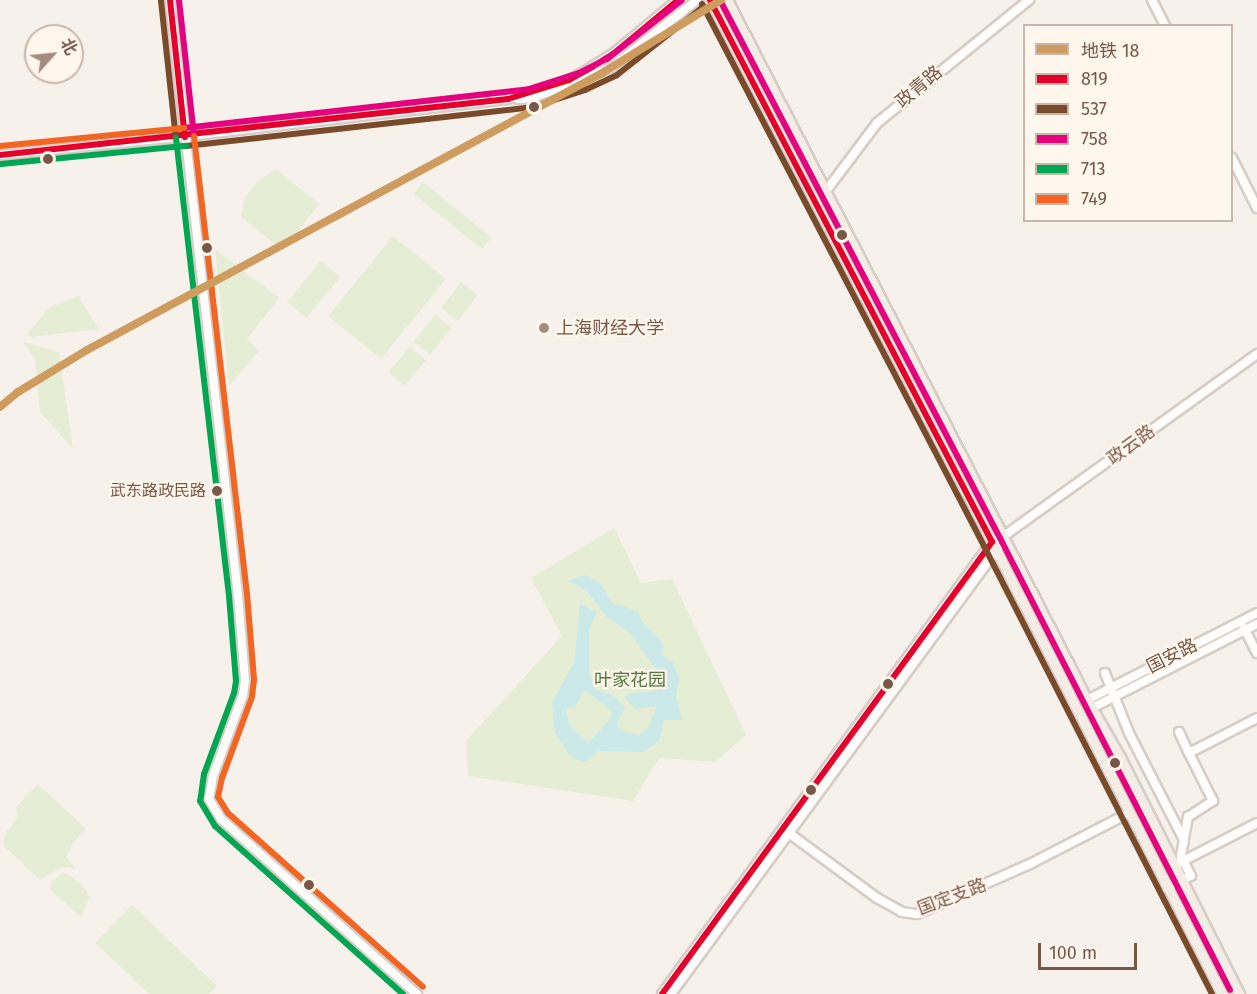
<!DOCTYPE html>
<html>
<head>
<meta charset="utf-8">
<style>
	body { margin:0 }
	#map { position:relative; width:1257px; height:994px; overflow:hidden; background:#f7f1eb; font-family:"Fira Sans","Noto Sans SC",sans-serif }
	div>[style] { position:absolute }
	.green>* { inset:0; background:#e5eed4; transform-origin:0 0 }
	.water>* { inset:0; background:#cbe9e9 }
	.roads { filter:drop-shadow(2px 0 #d6cdc7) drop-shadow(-2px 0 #d6cdc7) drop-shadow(0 2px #d6cdc7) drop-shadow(0 -2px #d6cdc7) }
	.minor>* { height:8px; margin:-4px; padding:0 4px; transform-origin:4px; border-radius:4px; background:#fefdfc }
	.major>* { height:9px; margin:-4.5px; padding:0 4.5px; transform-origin:4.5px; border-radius:4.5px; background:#f3ede5 }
	.bus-1>* { height:6px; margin:-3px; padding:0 3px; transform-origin:3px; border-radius:3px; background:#e4002b }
	.bus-2>* { height:6px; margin:-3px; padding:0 3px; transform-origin:3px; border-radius:3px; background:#7a4b2a }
	.bus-3>* { height:6px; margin:-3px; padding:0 3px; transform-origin:3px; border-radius:3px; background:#e5007d }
	.bus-4>* { height:6px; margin:-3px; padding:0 3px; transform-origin:3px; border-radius:3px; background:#00a651 }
	.bus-5>* { height:6px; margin:-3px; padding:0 3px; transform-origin:3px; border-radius:3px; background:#f26522 }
	.metro-1>* { height:8px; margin:-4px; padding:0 4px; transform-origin:4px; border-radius:4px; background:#cd9c5e }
	.dots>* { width:16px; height:16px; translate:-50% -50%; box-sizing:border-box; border:3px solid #fff6ec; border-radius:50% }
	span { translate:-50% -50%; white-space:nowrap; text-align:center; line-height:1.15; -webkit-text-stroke:4.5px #fff6ec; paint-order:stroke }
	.bus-label { font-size:16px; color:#785648 }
	.right { translate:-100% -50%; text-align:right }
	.street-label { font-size:18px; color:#785648 }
	.poi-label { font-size:18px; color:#785648 }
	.left { translate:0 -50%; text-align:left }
	.park-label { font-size:18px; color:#52783d }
	.legend { position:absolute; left:1023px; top:24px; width:210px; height:198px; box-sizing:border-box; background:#fff6ec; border:2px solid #c9b6aa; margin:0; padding:8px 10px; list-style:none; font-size:18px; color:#785648 }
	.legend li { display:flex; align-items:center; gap:12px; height:30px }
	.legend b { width:30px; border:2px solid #c9b6aa }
	.north { position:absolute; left:24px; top:24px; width:60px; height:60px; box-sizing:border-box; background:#fff6ec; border:2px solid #c9b6aa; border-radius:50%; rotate:63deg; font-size:16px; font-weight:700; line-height:24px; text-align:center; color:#785648 }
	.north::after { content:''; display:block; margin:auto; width:21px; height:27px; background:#a48c81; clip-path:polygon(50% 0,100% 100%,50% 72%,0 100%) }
	.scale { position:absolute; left:1038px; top:943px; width:99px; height:27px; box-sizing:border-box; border:3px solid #785648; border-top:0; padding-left:8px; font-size:18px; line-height:21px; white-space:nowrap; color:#785648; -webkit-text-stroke:4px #fff6ec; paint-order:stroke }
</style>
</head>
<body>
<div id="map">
	<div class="green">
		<div style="clip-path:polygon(276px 169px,319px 204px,283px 251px,241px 217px,245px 197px,258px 181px)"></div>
		<div style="left:423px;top:182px;width:88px;height:15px;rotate:39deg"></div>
		<div style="left:393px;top:236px;width:68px;height:103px;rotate:39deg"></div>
		<div style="clip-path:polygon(215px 249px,279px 298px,247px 339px,259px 351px,229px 386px)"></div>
		<div style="left:321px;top:261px;width:25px;height:53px;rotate:40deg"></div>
		<div style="left:461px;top:282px;width:21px;height:33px;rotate:37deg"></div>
		<div style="clip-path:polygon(78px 296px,99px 329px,31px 337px,27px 334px,49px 308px)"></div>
		<div style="left:435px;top:315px;width:21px;height:34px;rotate:39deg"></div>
		<div style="clip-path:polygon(23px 342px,59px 352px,73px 449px,40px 412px,35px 358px)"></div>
		<div style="left:410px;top:347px;width:21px;height:33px;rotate:41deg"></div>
		<div style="clip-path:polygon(614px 528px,641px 583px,672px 579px,746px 735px,715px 762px,659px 758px,633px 801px,468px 776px,466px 741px,562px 636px,531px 578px)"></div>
		<div style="clip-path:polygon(38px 784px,86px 829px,73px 843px,66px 857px,77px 870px,69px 867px,60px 868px,40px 880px,3px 845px,5px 834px,17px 818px,16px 807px)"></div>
		<div style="clip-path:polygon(63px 873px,71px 876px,87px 891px,89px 899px,81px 917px,50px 890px,52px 881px)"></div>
		<div style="clip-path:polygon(132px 905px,217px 986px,209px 994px,149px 994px,95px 943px)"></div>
	</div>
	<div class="water">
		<div style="clip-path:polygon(evenodd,585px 575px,600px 583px,612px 603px,638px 611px,641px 620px,659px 639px,663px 646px,662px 656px,673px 662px,679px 680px,676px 696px,682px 720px,664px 720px,659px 741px,644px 752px,598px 751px,586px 762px,571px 758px,555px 733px,552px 702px,574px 663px,580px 604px,597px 612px,589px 628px,589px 671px,594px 689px,613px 696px,625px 707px,616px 725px,626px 732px,639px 735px,647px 729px,657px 706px,635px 709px,625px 698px,628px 694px,659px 690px,665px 682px,630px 633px,607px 617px,586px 590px,568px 581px,585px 575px,585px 690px,612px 711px,611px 718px,588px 743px,570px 726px,566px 709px,576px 706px,585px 690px)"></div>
	</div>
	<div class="roads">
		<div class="minor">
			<div style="left:170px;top:0;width:599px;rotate:83.48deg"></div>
			<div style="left:238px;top:595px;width:86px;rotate:85.3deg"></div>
			<div style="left:245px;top:681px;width:14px;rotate:98deg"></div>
			<div style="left:243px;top:695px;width:86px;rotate:110.3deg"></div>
			<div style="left:213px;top:776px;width:23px;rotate:100deg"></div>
			<div style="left:209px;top:799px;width:23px;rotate:59deg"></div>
			<div style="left:221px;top:819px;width:263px;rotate:41.8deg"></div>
			<div style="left:1152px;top:0;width:29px;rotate:63deg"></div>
			<div style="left:518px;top:99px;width:13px;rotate:-4deg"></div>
			<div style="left:531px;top:98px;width:41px;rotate:-18.4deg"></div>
			<div style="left:570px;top:85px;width:46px;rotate:-23.2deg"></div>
			<div style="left:612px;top:67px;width:108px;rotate:-38.2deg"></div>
			<div style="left:0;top:155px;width:197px;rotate:-5.8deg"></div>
			<div style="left:196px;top:135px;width:314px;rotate:-6.6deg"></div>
			<div style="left:508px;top:99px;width:64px;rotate:-17.3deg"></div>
			<div style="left:569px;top:80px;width:26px;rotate:-29deg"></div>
			<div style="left:592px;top:67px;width:25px;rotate:-32deg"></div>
			<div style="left:613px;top:54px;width:85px;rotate:-39.7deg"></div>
			<div style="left:1232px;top:158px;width:56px;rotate:63.4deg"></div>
			<div style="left:826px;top:191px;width:85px;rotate:-53.1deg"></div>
			<div style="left:877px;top:123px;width:196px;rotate:-39deg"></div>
			<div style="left:1244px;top:628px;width:28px;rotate:63deg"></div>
			<div style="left:1105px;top:673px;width:65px;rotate:68.2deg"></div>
			<div style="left:1129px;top:733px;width:120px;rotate:62.8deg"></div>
			<div style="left:1087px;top:700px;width:191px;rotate:-27.1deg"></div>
			<div style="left:1092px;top:708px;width:185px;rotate:-27deg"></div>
			<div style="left:1179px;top:732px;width:23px;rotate:65deg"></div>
			<div style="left:786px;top:831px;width:113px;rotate:36.4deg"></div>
			<div style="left:877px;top:898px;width:29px;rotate:29deg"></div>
			<div style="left:902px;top:912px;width:15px;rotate:8deg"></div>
			<div style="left:917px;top:914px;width:124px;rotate:-23.9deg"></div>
			<div style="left:1030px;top:864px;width:111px;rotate:-27.3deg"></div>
			<div style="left:1179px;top:863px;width:88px;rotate:-27.1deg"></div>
			<div style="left:1167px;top:888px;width:27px;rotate:-27deg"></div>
			<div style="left:1191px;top:876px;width:22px;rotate:-117deg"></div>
			<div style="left:1181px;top:856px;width:40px;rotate:-80deg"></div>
			<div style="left:1188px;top:817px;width:30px;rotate:-33deg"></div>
			<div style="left:1213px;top:801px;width:54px;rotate:-116.6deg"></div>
			<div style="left:1189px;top:753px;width:76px;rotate:-27.2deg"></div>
			<div style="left:662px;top:994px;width:560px;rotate:-53.87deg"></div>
			<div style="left:992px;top:542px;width:13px;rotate:-27deg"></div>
			<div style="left:1004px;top:536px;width:312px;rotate:-35.7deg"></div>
			<div style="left:671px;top:994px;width:553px;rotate:-53.75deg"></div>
		</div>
		<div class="major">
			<div style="left:710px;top:0;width:611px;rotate:62.51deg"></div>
			<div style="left:992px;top:542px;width:507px;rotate:63.03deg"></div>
			<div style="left:727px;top:0;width:787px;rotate:62.78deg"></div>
			<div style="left:1087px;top:700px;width:68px;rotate:60deg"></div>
			<div style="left:1121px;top:759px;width:263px;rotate:63.3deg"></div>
		</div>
	</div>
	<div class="bus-1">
		<div style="left:170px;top:0;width:138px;rotate:83.8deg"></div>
		<div style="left:0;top:155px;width:511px;rotate:-6.29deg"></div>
		<div style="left:508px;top:99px;width:64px;rotate:-17.3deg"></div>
		<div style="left:569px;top:80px;width:26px;rotate:-29deg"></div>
		<div style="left:592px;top:67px;width:25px;rotate:-32deg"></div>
		<div style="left:613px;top:54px;width:85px;rotate:-39.7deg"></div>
		<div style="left:662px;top:994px;width:560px;rotate:-53.87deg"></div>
		<div style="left:992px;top:542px;width:611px;rotate:-117.49deg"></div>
	</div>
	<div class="bus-2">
		<div style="left:161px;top:1px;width:138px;rotate:83.8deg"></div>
		<div style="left:702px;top:4px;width:611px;rotate:62.51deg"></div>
		<div style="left:984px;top:546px;width:503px;rotate:63.03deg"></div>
		<div style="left:186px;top:146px;width:349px;rotate:-6.4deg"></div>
		<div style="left:533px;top:107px;width:55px;rotate:-18.1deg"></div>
		<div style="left:585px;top:90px;width:35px;rotate:-25deg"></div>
		<div style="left:617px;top:75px;width:110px;rotate:-38.3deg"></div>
	</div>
	<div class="bus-3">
		<div style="left:179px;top:0;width:137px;rotate:83.7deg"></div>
		<div style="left:720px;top:0;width:607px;rotate:62.51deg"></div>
		<div style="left:1000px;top:538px;width:507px;rotate:63.03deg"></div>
		<div style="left:184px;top:128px;width:347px;rotate:-6.4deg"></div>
		<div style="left:529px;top:89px;width:52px;rotate:-17.7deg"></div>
		<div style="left:579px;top:73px;width:31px;rotate:-27deg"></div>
		<div style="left:607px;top:59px;width:95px;rotate:-38.2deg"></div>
	</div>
	<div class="bus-4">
		<div style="left:176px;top:138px;width:461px;rotate:83.4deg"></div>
		<div style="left:229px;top:596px;width:85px;rotate:85.3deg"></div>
		<div style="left:236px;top:681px;width:12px;rotate:99deg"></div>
		<div style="left:234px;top:693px;width:86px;rotate:110.3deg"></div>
		<div style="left:204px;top:774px;width:27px;rotate:98deg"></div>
		<div style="left:200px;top:801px;width:29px;rotate:59deg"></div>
		<div style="left:215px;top:826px;width:252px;rotate:41.8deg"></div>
		<div style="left:1px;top:164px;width:186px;rotate:-5.6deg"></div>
	</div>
	<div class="bus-5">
		<div style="left:194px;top:136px;width:461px;rotate:83.4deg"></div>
		<div style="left:247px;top:594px;width:86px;rotate:85.3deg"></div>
		<div style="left:254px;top:680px;width:17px;rotate:97deg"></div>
		<div style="left:252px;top:697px;width:86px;rotate:110.3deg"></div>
		<div style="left:222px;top:778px;width:19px;rotate:102deg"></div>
		<div style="left:218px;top:797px;width:19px;rotate:58deg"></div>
		<div style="left:228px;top:813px;width:261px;rotate:41.7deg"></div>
		<div style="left:0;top:146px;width:185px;rotate:-5.6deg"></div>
	</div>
	<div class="metro-1">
		<div style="left:0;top:407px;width:23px;rotate:-40deg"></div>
		<div style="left:18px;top:392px;width:81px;rotate:-31.3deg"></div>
		<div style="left:87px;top:350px;width:585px;rotate:-28.27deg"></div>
		<div style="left:602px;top:73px;width:140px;rotate:-31.5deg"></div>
	</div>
	<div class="dots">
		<div style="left:534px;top:107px;background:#785648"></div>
		<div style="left:48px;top:159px;background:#785648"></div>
		<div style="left:842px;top:235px;background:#785648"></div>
		<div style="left:207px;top:248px;background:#785648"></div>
		<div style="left:544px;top:328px;background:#a48c81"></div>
		<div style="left:217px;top:491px;background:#785648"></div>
		<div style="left:888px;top:684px;background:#785648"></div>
		<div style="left:1115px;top:763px;background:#785648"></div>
		<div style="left:811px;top:790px;background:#785648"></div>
		<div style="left:309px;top:885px;background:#785648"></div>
	</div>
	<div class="bus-label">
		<span class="right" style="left:206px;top:491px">武东路政民路</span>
	</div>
	<div class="street-label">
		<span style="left:919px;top:87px;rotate:-40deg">政青路</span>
		<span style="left:1131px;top:445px;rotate:-36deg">政云路</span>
		<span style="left:1172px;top:656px;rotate:-27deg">国安路</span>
		<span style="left:952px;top:897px;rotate:-21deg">国定支路</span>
	</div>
	<div class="poi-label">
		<span class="left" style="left:556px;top:328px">上海财经大学</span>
	</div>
	<div class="park-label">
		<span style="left:630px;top:680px">叶家花园</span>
	</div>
	<ul class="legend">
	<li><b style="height:8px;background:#cd9c5e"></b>地铁 18</li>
	<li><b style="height:8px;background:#e4002b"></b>819</li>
	<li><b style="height:8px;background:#7a4b2a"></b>537</li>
	<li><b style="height:8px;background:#e5007d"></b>758</li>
	<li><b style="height:8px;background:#00a651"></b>713</li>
	<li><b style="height:8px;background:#f26522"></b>749</li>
	</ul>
	<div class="north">北</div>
	<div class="scale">100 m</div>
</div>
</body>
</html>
